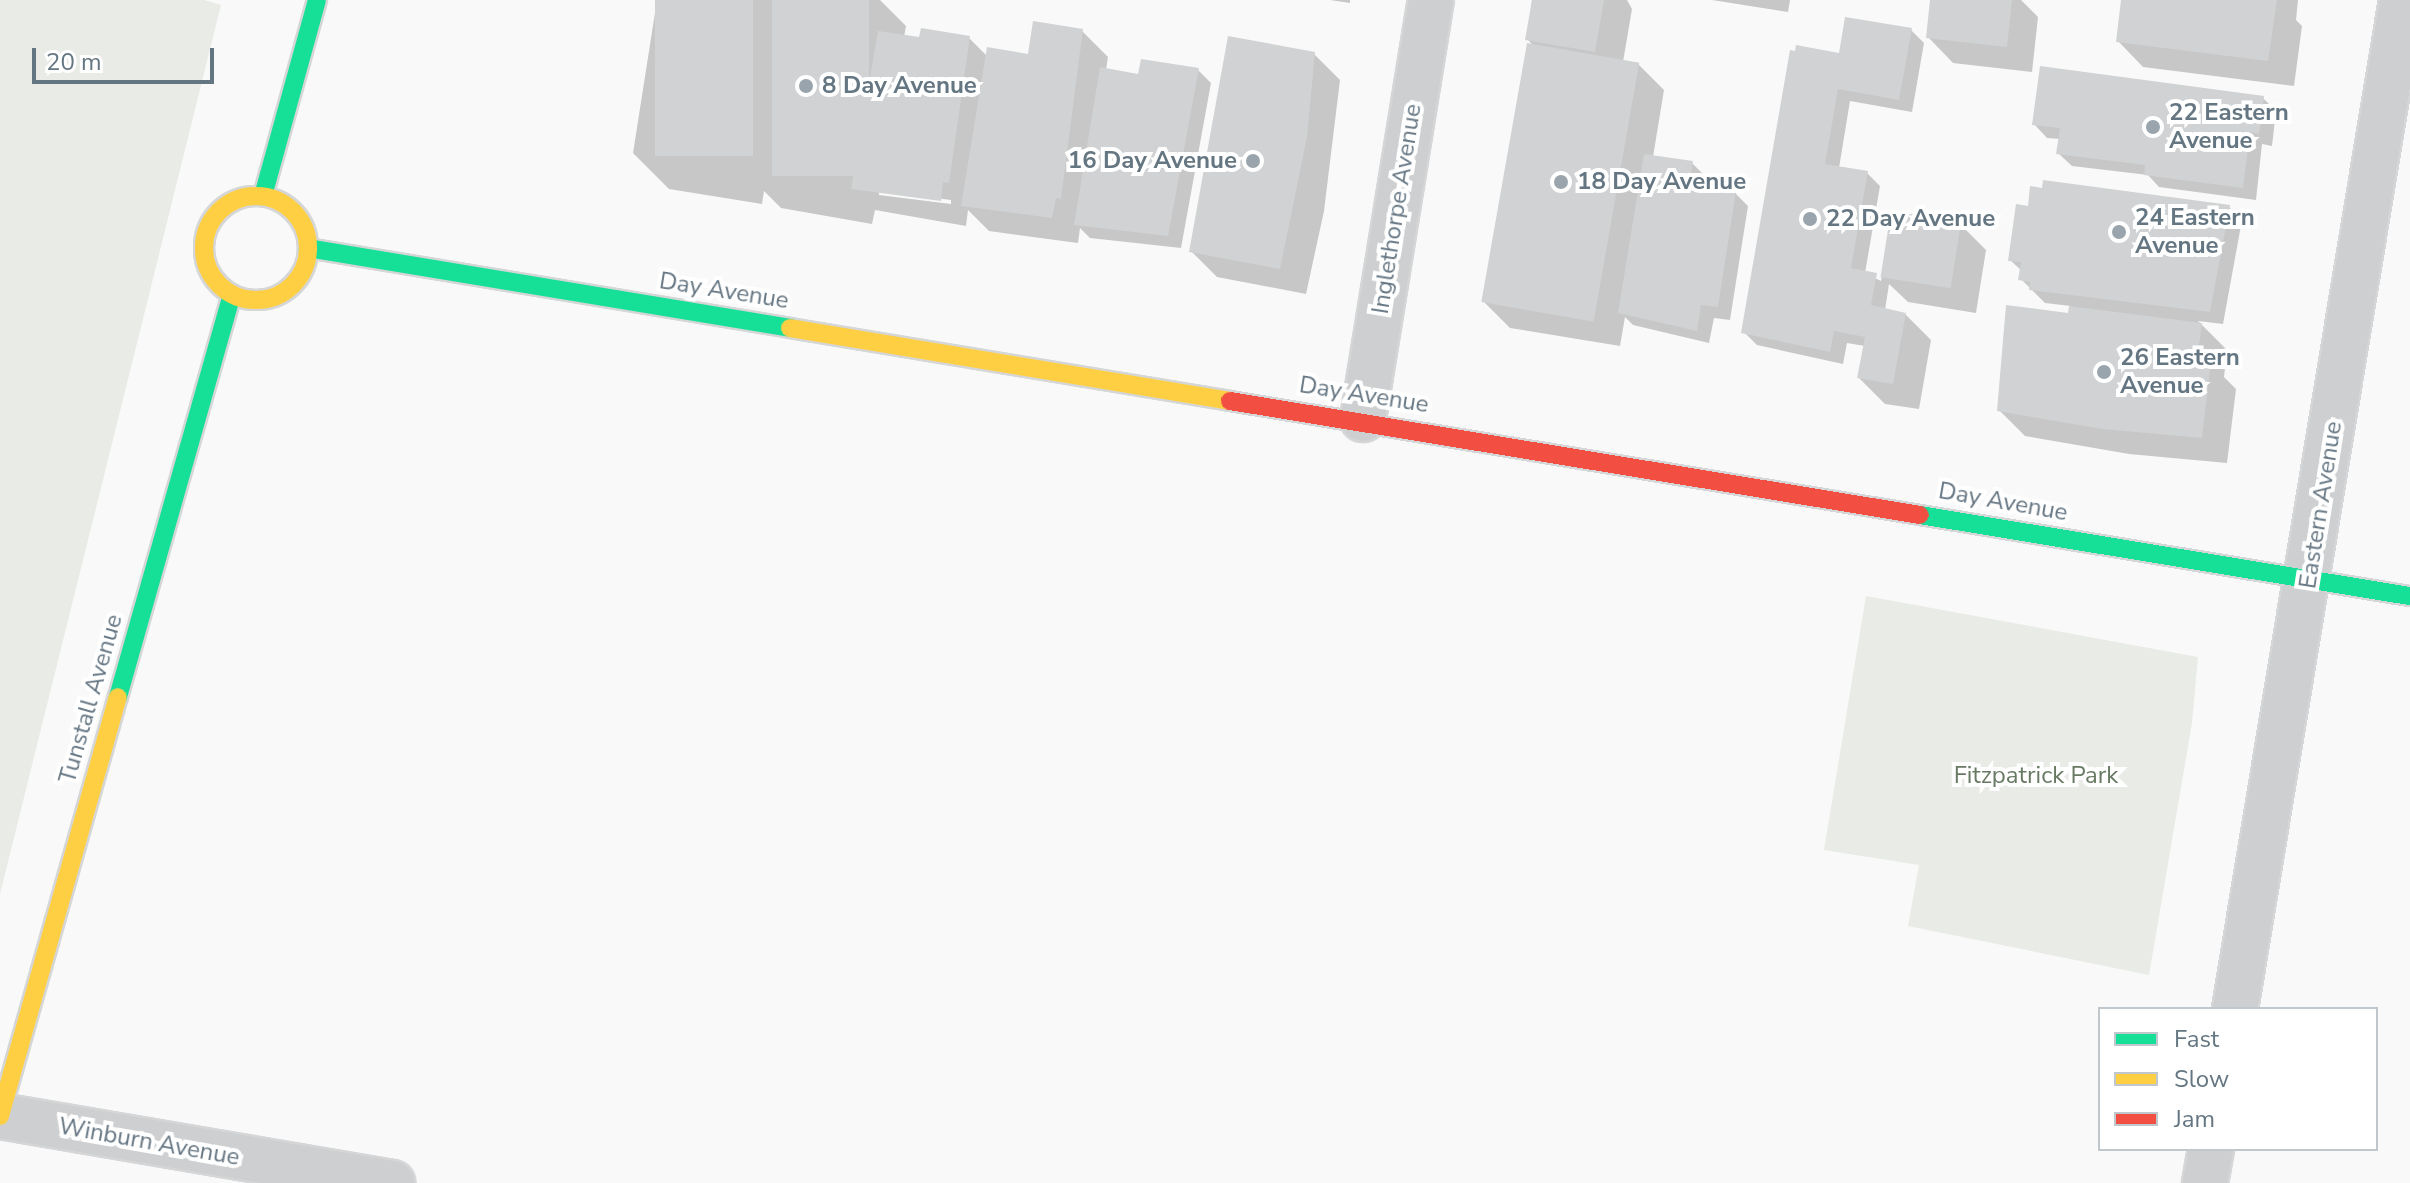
<!DOCTYPE html>
<html>
<head>
<meta charset="utf-8">
<style>
	body { margin:0 }
	#map { position:relative; width:2410px; height:1183px; overflow:hidden; background:#f9f9f9; font-family:"Nunito Sans",sans-serif }
	div>[style] { position:absolute }
	.green>* { inset:0; background:#e8ebe6 }
	.shadow>* { inset:0; background:#0003 }
	.building>* { inset:0; background:#d0d2d3; transform-origin:0 0 }
	.roads { filter:drop-shadow(2px 0 #d5d6d7) drop-shadow(-2px 0 #d5d6d7) drop-shadow(0 2px #d5d6d7) drop-shadow(0 -2px #d5d6d7) }
	.street>* { height:44px; margin:-22px; padding:0 22px; transform-origin:22px; border-radius:22px; background:#cecfd0 }
	.fast>* { height:18px; margin:-9px; padding:0 9px; transform-origin:9px; border-radius:9px; background:#16e098 }
	.slow>* { height:18px; margin:-9px; padding:0 9px; transform-origin:9px; border-radius:9px; background:#ffcf43 }
	.slow>.ring { margin:-9px; padding:0; box-sizing:content-box; background:none; border:18px solid #ffcf43; border-radius:50% }
	.jam>* { height:18px; margin:-9px; padding:0 9px; transform-origin:9px; border-radius:9px; background:#f24e42 }
	.dots>* { width:22px; height:22px; translate:-50% -50%; box-sizing:border-box; border:4px solid #fff; border-radius:50% }
	span { translate:-50% -50%; white-space:nowrap; text-align:center; line-height:1.15; -webkit-text-stroke:8px #fff; paint-order:stroke }
	.poi-label { font-size:24px; color:#657683; font-weight:700 }
	.left { translate:0 -50%; text-align:left }
	.right { translate:-100% -50%; text-align:right }
	.street-label { font-size:24px; color:#657683 }
	.park-label { font-size:24px; color:#687a64 }
	.legend { position:absolute; left:2098px; top:1007px; width:280px; height:144px; box-sizing:border-box; background:#fff; border:2px solid #c1c8cd; margin:0; padding:10px 14px; list-style:none; font-size:24px; color:#657683 }
	.legend li { display:flex; align-items:center; gap:16px; height:40px }
	.legend b { width:40px; border:2px solid #c1c8cd }
	.scale { position:absolute; left:32px; top:48px; width:182px; height:36px; box-sizing:border-box; border:4px solid #657683; border-top:0; padding-left:10px; font-size:24px; line-height:28px; white-space:nowrap; color:#657683; -webkit-text-stroke:6px #fff; paint-order:stroke }
</style>
</head>
<body>
<div id="map">
	<div class="green">
		<div style="clip-path:polygon(0 0,204px 0,221px 5px,0 894px)"></div>
		<div style="clip-path:polygon(1866px 596px,2198px 657px,2192px 723px,2149px 975px,1908px 926px,1919px 865px,1824px 850px)"></div>
	</div>
	<div class="shadow">
		<div style="clip-path:polygon(evenodd,657px 0,880px 0,906px 26px,904px 37px,969px 38px,988px 57px,1030px 57px,1082px 31px,1108px 57px,1106px 70px,1140px 76px,1198px 70px,1211px 83px,1181px 248px,1090px 238px,1080px 228px,1078px 243px,989px 231px,968px 210px,966px 226px,875px 210px,872px 224px,781px 208px,764px 191px,762px 204px,669px 189px,633px 153px,657px 0,879px 191px,951px 200px,951px 204px,879px 195px,879px 191px)"></div>
		<div style="clip-path:polygon(1330px 0,1350px 0,1350px 3px)"></div>
		<div style="clip-path:polygon(1532px 0,1627px 0,1632px 9px,1623px 62px,1638px 64px,1664px 90px,1653px 157px,1692px 163px,1705px 176px,1703px 188px,1735px 193px,1748px 206px,1730px 320px,1714px 318px,1709px 343px,1633px 325px,1625px 317px,1620px 346px,1510px 328px,1484px 302px,1534px 46px,1527px 39px)"></div>
		<div style="clip-path:polygon(1712px 0,1790px 0,1788px 12px)"></div>
		<div style="clip-path:polygon(1932px 0,2021px 0,2038px 17px,2032px 72px,1953px 63px,1928px 37px)"></div>
		<div style="clip-path:polygon(2123px 0,2298px 0,2296px 20px,2302px 26px,2294px 86px,2143px 67px,2118px 41px)"></div>
		<div style="clip-path:polygon(1911px 30px,1924px 43px,1912px 112px,1850px 101px,1839px 168px,1867px 173px,1880px 186px,1865px 273px,1881px 281px,1893px 214px,1960px 224px,1986px 250px,1976px 313px,1908px 302px,1889px 284px,1885px 310px,1905px 314px,1931px 340px,1919px 409px,1885px 404px,1859px 378px,1865px 346px,1847px 343px,1843px 364px,1757px 345px,1744px 332px,1840px 56px)"></div>
		<div style="clip-path:polygon(1314px 54px,1340px 80px,1324px 211px,1306px 294px,1217px 277px,1191px 251px)"></div>
		<div style="clip-path:polygon(2263px 98px,2276px 111px,2272px 146px,2262px 144px,2256px 200px,2159px 187px,2148px 175px,2072px 166px,2058px 153px,2060px 139px,2047px 138px,2034px 124px)"></div>
		<div style="clip-path:polygon(2229px 207px,2242px 220px,2223px 324px,2198px 321px,2227px 350px,2224px 377px,2236px 389px,2227px 463px,2129px 454px,2025px 436px,1999px 410px,2070px 315px,2071px 306px,2045px 303px,2021px 279px,2022px 271px,2010px 260px)"></div>
	</div>
	<div class="building">
		<div style="left:655px;top:0;width:98px;height:156px"></div>
		<div style="left:772px;top:0;width:97px;height:176px"></div>
		<div style="clip-path:polygon(1532px 0,1604px 0,1595px 52px,1525px 40px)"></div>
		<div style="clip-path:polygon(1930px 0,2012px 0,2007px 47px,1926px 38px)"></div>
		<div style="clip-path:polygon(2121px 0,2277px 0,2268px 61px,2116px 42px)"></div>
		<div style="clip-path:polygon(1845px 17px,1912px 28px,1899px 100px,1838px 89px,1825px 164px,1868px 171px,1851px 268px,1877px 273px,1871px 305px,1906px 313px,1893px 384px,1857px 378px,1865px 337px,1834px 331px,1830px 352px,1741px 333px,1790px 50px,1795px 51px,1796px 45px,1839px 53px)"></div>
		<div style="clip-path:polygon(1033px 21px,1083px 29px,1061px 199px,1056px 198px,1052px 218px,961px 206px,987px 47px,1028px 54px)"></div>
		<div style="clip-path:polygon(921px 28px,970px 36px,949px 183px,943px 182px,941px 201px,851px 189px,878px 31px,919px 37px)"></div>
		<div style="clip-path:polygon(1228px 36px,1315px 52px,1307px 137px,1280px 269px,1189px 252px)"></div>
		<div style="left:1527px;top:43px;width:114px;height:263px;rotate:10deg"></div>
		<div style="clip-path:polygon(1141px 59px,1199px 68px,1168px 236px,1074px 225px,1100px 67px,1138px 74px)"></div>
		<div style="clip-path:polygon(2040px 66px,2264px 96px,2259px 134px,2250px 132px,2243px 188px,2144px 175px,2145px 165px,2056px 154px,2060px 128px,2032px 125px)"></div>
		<div style="clip-path:polygon(1644px 154px,1693px 161px,1689px 184px,1736px 191px,1718px 307px,1701px 305px,1697px 331px,1618px 313px)"></div>
		<div style="clip-path:polygon(2043px 180px,2230px 205px,2210px 312px,2029px 290px,2030px 282px,2018px 280px,2021px 262px,2008px 261px,2016px 204px,2028px 206px,2030px 186px,2042px 188px)"></div>
		<div style="left:1891px;top:211px;width:71px;height:67px;rotate:9deg"></div>
		<div style="clip-path:polygon(2006px 305px,2068px 313px,2069px 306px,2202px 323px,2197px 359px,2211px 361px,2202px 438px,2102px 429px,1997px 411px)"></div>
	</div>
	<div class="roads">
		<div class="street">
			<div style="left:1363px;top:419px;width:424px;rotate:-80.8deg"></div>
			<div style="left:2235px;top:1009px;width:1023px;rotate:-80.6deg"></div>
			<div style="left:0;top:1116px;width:398px;rotate:9.7deg"></div>
			<div style="left:2205px;top:1183px;width:35px;rotate:-80deg"></div>
		</div>
		<div class="fast">
			<div style="left:263px;top:196px;width:203px;rotate:-74.6deg"></div>
			<div style="left:308px;top:248px;width:489px;rotate:9.4deg"></div>
			<div style="left:1920px;top:515px;width:497px;rotate:9.4deg"></div>
			<div style="left:118px;top:697px;width:418px;rotate:-74.2deg"></div>
		</div>
		<div class="slow">
			<div class="ring" style="left:204px;top:196px;width:86px;height:86px"></div>
			<div style="left:790px;top:328px;width:446px;rotate:9.4deg"></div>
			<div style="left:0;top:1116px;width:435px;rotate:-74.3deg"></div>
		</div>
		<div class="jam">
			<div style="left:1230px;top:401px;width:699px;rotate:9.38deg"></div>
		</div>
	</div>
	<div class="dots">
		<div style="left:806px;top:86px;background:#99a4ac"></div>
		<div style="left:2153px;top:127px;background:#99a4ac"></div>
		<div style="left:1253px;top:161px;background:#99a4ac"></div>
		<div style="left:1561px;top:182px;background:#99a4ac"></div>
		<div style="left:1810px;top:219px;background:#99a4ac"></div>
		<div style="left:2119px;top:232px;background:#99a4ac"></div>
		<div style="left:2104px;top:372px;background:#99a4ac"></div>
	</div>
	<div class="poi-label">
		<span class="left" style="left:822px;top:86px">8 Day Avenue</span>
		<span class="left" style="left:2169px;top:127px">22 Eastern<br>Avenue</span>
		<span class="right" style="left:1237px;top:161px">16 Day Avenue</span>
		<span class="left" style="left:1577px;top:182px">18 Day Avenue</span>
		<span class="left" style="left:2135px;top:232px">24 Eastern<br>Avenue</span>
		<span class="left" style="left:1826px;top:219px">22 Day Avenue</span>
		<span class="left" style="left:2120px;top:372px">26 Eastern<br>Avenue</span>
	</div>
	<div class="street-label">
		<span style="left:1397px;top:209px;rotate:-81deg">Inglethorpe Avenue</span>
		<span style="left:724px;top:291px;rotate:9deg">Day Avenue</span>
		<span style="left:1364px;top:395px;rotate:9deg">Day Avenue</span>
		<span style="left:2003px;top:502px;rotate:10deg">Day Avenue</span>
		<span style="left:2321px;top:505px;rotate:-81deg">Eastern Avenue</span>
		<span style="left:91px;top:699px;rotate:-74deg">Tunstall Avenue</span>
		<span style="left:149px;top:1142px;rotate:10deg">Winburn Avenue</span>
	</div>
	<div class="park-label">
		<span style="left:2036px;top:776px">Fitzpatrick Park</span>
	</div>
	<ul class="legend">
	<li><b style="height:10px;background:#16e098"></b>Fast</li>
	<li><b style="height:10px;background:#ffcf43"></b>Slow</li>
	<li><b style="height:10px;background:#f24e42"></b>Jam</li>
	</ul>
	<div class="scale">20 m</div>
</div>
</body>
</html>
